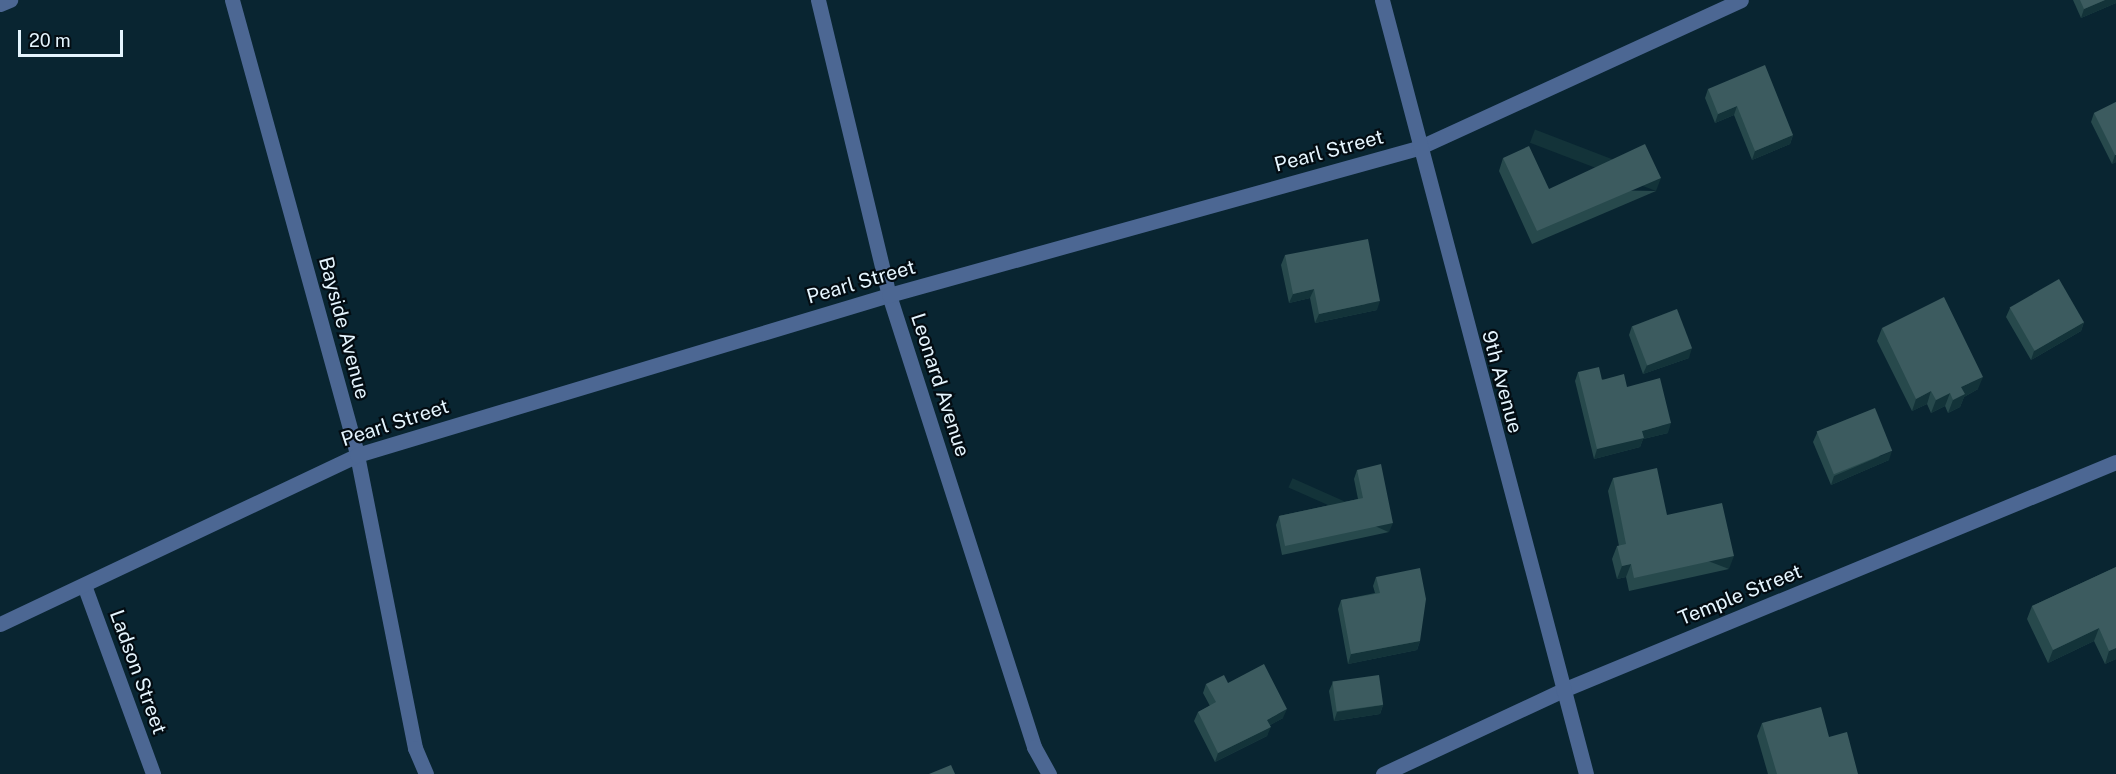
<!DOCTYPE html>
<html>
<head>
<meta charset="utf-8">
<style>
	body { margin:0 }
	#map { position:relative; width:2116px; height:774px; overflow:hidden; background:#092531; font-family:"Public Sans",sans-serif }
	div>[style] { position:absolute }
	.minor>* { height:15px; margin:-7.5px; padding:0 7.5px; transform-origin:7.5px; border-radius:7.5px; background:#4c6793 }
	.tertiary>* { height:15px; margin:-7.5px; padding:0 7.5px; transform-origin:7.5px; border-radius:7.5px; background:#4c6793 }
	.wall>* { inset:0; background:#27494c }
	.shaded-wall>* { inset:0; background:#133339; transform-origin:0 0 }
	.building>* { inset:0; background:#3c5b5f; transform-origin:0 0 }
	span { translate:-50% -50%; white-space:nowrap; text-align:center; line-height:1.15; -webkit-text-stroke:4.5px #030c12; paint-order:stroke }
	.street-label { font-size:20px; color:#e5f5fe }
	.scale { position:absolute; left:18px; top:30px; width:105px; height:27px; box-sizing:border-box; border:3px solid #e5f5fe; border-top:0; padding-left:8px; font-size:18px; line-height:21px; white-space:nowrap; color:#e5f5fe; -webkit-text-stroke:4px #030c12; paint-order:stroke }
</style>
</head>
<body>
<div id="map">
	<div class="minor">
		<div style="left:232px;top:0;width:472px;rotate:74.6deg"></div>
		<div style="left:357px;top:455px;width:299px;rotate:78.8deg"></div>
		<div style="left:415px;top:748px;width:28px;rotate:67deg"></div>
		<div style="left:818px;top:0;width:303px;rotate:76.5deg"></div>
		<div style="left:889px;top:295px;width:475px;rotate:72.2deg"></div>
		<div style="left:1034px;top:747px;width:31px;rotate:61deg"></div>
		<div style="left:0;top:4px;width:11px;rotate:-22deg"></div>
		<div style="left:84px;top:585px;width:201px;rotate:69.9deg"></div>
		<div style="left:0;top:624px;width:395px;rotate:-25.3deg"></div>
		<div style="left:357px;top:455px;width:556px;rotate:-16.74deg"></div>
		<div style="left:889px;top:295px;width:549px;rotate:-15.53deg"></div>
		<div style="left:1418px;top:148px;width:355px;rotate:-24.6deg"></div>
		<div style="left:1383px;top:774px;width:199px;rotate:-25deg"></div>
		<div style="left:1563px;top:690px;width:598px;rotate:-22.41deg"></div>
	</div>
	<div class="tertiary">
		<div style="left:1382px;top:0;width:800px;rotate:75.23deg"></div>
	</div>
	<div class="wall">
		<div style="clip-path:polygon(2073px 0,2116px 0,2116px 3px,2081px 18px)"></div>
		<div style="clip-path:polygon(1708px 89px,1793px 135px,1790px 144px,1752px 160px,1734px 115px,1715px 123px,1705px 98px)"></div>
		<div style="clip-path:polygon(2116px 102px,2116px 162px,2112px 164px,2091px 122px,2094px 113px)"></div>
		<div style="clip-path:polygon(1503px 158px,1549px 189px,1656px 191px,1532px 244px,1499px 171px)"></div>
		<div style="clip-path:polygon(1285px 255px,1377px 310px,1315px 323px,1310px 298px,1289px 303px,1281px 265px)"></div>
		<div style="clip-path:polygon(2010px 308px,2084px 322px,2081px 331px,2031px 360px,2006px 317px)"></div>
		<div style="clip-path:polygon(1632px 326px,1689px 358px,1643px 374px,1629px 335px)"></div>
		<div style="clip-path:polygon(1882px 328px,1978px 389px,1964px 397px,1960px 407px,1948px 413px,1945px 406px,1931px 413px,1927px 404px,1912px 411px,1877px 341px)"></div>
		<div style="clip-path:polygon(1578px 372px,1627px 387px,1668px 433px,1643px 439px,1640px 447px,1594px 459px,1575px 381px)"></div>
		<div style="clip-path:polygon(1817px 433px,1889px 460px,1831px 485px,1813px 442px)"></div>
		<div style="clip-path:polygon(1357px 470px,1389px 532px,1282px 555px,1276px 525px,1279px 516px,1358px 499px,1354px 479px)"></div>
		<div style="clip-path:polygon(1613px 478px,1667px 515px,1729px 569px,1629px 591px,1626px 577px,1617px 579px,1612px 559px,1617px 546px,1619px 546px,1608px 491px)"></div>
		<div style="clip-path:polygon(2116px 567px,2116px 659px,2105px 664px,2094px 641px,2048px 663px,2027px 619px,2032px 606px)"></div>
		<div style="clip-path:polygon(1376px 577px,1420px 641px,1417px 650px,1348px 664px,1338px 609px,1341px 600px,1375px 593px,1373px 586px)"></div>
		<div style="clip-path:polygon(1333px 682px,1383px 705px,1380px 714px,1334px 721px,1329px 691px)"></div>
		<div style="clip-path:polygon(1228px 683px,1283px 718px,1270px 725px,1267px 736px,1215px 762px,1194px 721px,1198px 712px,1210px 706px,1203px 693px,1206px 684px)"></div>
		<div style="clip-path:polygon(1762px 723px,1829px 737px,1858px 774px,1768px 774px,1757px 736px)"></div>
	</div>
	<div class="shaded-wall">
		<div style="clip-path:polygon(2105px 0,2116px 0,2116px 3px,2081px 18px,2084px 9px)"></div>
		<div style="clip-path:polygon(1737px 106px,1734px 115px,1715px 123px,1718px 114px)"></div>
		<div style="clip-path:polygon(1793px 135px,1790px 144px,1752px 160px,1755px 151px)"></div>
		<div style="clip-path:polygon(2115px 155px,2116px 155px,2116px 162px,2112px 164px)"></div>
		<div style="left:1661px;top:178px;width:14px;height:135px;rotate:111deg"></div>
		<div style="clip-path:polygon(1314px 289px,1310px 298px,1289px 303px,1293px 294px)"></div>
		<div style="clip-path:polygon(1380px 301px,1377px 310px,1315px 323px,1319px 314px)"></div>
		<div style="clip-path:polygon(2084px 322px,2081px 331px,2031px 360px,2034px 351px)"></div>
		<div style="clip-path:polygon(1692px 348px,1689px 358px,1643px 374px,1647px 365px)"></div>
		<div style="clip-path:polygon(1983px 377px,1978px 389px,1964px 397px,1960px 407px,1948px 413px,1953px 400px,1961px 387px)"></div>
		<div style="clip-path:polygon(1931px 391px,1927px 404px,1912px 411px,1916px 399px)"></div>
		<div style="clip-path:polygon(1950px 393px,1945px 406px,1931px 413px,1936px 400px)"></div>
		<div style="clip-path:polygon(1671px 423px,1668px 433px,1643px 439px,1640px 447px,1594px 459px,1597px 449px,1642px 431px)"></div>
		<div style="clip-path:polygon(1892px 451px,1889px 460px,1831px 485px,1834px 476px)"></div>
		<div style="left:1393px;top:523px;width:10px;height:110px;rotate:114deg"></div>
		<div style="left:1734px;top:556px;width:14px;height:102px;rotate:111deg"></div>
		<div style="clip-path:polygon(1631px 564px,1626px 577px,1617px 579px,1622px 566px)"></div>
		<div style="clip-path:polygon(2099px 628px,2094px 641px,2048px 663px,2053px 650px)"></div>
		<div style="clip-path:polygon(1420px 641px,1417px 650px,1348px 664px,1351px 654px)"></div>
		<div style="clip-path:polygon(2116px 648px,2116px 659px,2105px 664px,2109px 651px)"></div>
		<div style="clip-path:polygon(1383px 705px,1380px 714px,1334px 721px,1337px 712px)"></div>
		<div style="clip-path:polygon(1287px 709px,1283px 718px,1263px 729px,1267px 720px)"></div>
		<div style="clip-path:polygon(1271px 727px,1267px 736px,1215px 762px,1218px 753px)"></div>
	</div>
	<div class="building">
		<div style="clip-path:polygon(2080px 0,2105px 0,2084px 9px)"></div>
		<div style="clip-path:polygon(1765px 65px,1793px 135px,1755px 151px,1737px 106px,1718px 114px,1708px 89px)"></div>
		<div style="clip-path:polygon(2116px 102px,2116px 155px,2115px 155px,2094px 113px)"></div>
		<div style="clip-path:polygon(1645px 144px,1661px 178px,1537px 231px,1503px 158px,1529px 146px,1549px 189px)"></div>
		<div style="clip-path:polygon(1368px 239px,1380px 301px,1319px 314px,1314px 289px,1293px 294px,1285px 255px)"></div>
		<div style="left:2059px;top:279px;width:50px;height:57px;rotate:60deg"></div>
		<div style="clip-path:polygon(1944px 297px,1983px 377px,1961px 387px,1965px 394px,1953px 400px,1950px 393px,1936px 400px,1931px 391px,1916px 399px,1882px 328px)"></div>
		<div style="left:1677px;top:309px;width:42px;height:48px;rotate:69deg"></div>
		<div style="clip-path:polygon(1599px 367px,1602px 380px,1624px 374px,1627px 387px,1660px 378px,1671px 423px,1642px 431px,1644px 438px,1597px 449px,1578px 372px)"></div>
		<div style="left:1875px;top:408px;width:46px;height:63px;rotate:68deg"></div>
		<div style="clip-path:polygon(1381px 464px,1393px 523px,1285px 546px,1279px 516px,1363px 498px,1357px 470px)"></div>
		<div style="clip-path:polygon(1657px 468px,1667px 515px,1722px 503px,1734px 556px,1634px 578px,1631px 564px,1622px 566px,1617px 546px,1626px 544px,1613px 478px)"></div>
		<div style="clip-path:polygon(2116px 567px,2116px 648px,2109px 651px,2099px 628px,2053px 650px,2032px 606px)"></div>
		<div style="clip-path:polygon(1420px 568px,1426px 599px,1420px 641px,1351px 654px,1341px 600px,1380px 593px,1376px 577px)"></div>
		<div style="clip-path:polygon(1264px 664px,1287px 709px,1267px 720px,1271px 727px,1218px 753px,1198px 712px,1216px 702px,1206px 684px,1224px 675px,1228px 683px)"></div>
		<div style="left:1379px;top:675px;width:30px;height:47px;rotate:82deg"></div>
		<div style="clip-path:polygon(1821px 707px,1829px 737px,1847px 732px,1858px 774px,1777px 774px,1762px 723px)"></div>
		<div style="clip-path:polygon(951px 765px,955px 774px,929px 774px)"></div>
	</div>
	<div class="street-label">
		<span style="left:1329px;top:151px;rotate:-15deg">Pearl Street</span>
		<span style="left:861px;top:282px;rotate:-16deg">Pearl Street</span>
		<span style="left:344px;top:328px;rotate:75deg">Bayside Avenue</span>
		<span style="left:1502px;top:382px;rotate:75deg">9th Avenue</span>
		<span style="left:940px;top:385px;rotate:72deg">Leonard Avenue</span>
		<span style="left:395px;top:423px;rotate:-18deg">Pearl Street</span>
		<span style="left:1740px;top:595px;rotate:-22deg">Temple Street</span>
		<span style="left:138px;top:672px;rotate:70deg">Ladson Street</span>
	</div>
	<div class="scale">20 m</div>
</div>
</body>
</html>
